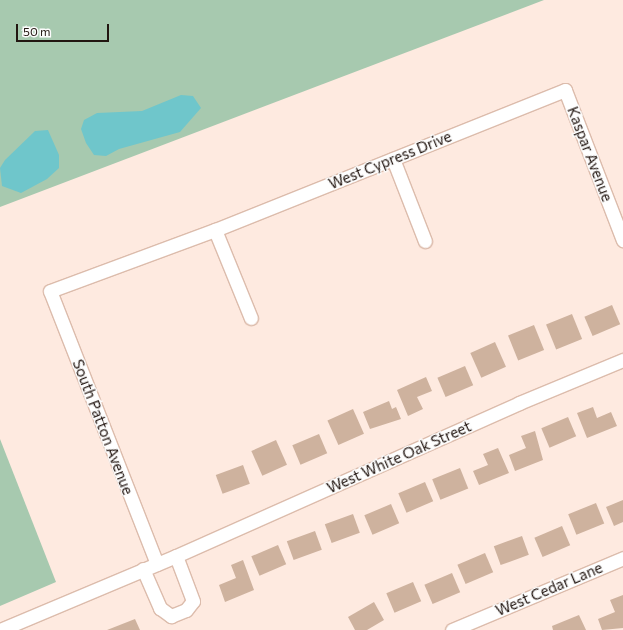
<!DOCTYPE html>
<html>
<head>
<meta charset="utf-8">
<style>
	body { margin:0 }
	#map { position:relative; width:623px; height:630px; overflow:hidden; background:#feeae0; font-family:Commissioner,sans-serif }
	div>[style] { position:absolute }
	.green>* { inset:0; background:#a7c9af }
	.water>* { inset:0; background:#6fc6cb }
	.building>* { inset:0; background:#ceb29e; transform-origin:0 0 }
	.roads { filter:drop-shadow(1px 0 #dcbcac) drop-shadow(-1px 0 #dcbcac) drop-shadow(0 1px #dcbcac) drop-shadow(0 -1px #dcbcac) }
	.minor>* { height:13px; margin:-6.5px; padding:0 6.5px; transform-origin:6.5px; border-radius:6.5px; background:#fff }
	span { translate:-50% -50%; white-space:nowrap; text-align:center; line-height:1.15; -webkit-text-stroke:3px #fcfcfc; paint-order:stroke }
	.street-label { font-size:15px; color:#221611 }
	.scale { position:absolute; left:16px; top:24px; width:93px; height:18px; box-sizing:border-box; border:2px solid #221611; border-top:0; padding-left:5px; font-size:12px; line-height:14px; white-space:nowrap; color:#221611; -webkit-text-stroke:3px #fcfcfc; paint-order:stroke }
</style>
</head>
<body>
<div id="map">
	<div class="green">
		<div style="clip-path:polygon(0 0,544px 0,0 207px)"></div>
		<div style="clip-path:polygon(0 439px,56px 582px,0 606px)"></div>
	</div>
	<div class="water">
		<div style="clip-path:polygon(181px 95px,193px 96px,201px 108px,180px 132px,119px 149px,106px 156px,94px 155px,86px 143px,81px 129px,84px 120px,97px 113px,142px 111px)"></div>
		<div style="clip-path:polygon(48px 130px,59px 155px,59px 168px,47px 179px,21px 193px,2px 186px,0 168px,5px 160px,35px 131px)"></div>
	</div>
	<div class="building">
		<div style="left:612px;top:305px;width:21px;height:30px;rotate:67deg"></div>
		<div style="left:572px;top:314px;width:27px;height:28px;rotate:68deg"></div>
		<div style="left:534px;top:325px;width:27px;height:28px;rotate:68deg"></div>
		<div style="left:495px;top:342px;width:27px;height:27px;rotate:66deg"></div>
		<div style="left:465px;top:366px;width:21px;height:30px;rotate:67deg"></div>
		<div style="clip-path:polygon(426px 377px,432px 391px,417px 397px,423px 409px,408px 416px,397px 390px)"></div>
		<div style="clip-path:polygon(389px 401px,392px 409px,396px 407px,401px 419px,370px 429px,363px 412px)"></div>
		<div style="clip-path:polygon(593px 407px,597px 418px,611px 412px,617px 426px,587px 438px,577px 413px)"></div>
		<div style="left:353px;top:409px;width:27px;height:28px;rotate:66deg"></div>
		<div style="left:568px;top:417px;width:21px;height:29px;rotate:67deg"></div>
		<div style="clip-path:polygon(535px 431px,543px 460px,515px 471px,509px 455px,526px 448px,521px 436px)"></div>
		<div style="left:319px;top:434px;width:21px;height:29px;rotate:67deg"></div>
		<div style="left:276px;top:440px;width:27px;height:27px;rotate:66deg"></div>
		<div style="clip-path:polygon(498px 448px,509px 473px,479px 485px,473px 471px,488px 465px,483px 454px)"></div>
		<div style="left:243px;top:465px;width:20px;height:29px;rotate:70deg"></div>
		<div style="left:460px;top:468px;width:22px;height:30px;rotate:68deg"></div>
		<div style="left:425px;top:482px;width:21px;height:29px;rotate:67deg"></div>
		<div style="clip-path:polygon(623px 500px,623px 522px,614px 526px,606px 507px)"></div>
		<div style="left:596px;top:503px;width:22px;height:30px;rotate:68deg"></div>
		<div style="left:391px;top:504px;width:21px;height:29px;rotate:67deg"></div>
		<div style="left:353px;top:514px;width:20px;height:30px;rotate:70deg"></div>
		<div style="left:562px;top:526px;width:21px;height:30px;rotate:67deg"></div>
		<div style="left:315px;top:531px;width:20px;height:30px;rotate:70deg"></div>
		<div style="left:522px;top:536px;width:20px;height:30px;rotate:70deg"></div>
		<div style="left:278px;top:545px;width:21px;height:29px;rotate:67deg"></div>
		<div style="left:485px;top:553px;width:21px;height:30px;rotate:67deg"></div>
		<div style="clip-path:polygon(243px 560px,254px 590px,225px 602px,219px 585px,236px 578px,231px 565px)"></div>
		<div style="left:452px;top:573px;width:21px;height:30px;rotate:67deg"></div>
		<div style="left:413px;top:582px;width:21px;height:29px;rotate:67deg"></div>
		<div style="clip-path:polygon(623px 595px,623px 628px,602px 630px,598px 619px,615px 612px,610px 600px)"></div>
		<div style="clip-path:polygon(374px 602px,384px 620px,367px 630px,355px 630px,348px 617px)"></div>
		<div style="clip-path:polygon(579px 615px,586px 630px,553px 630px,552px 626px)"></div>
		<div style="clip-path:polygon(135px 619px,140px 630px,107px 630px)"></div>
	</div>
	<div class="roads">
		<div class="minor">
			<div style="left:393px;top:159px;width:88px;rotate:68.7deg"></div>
			<div style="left:215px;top:230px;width:95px;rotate:67.8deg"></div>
			<div style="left:157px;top:564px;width:293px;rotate:-111.4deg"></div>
			<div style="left:50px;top:291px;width:176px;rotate:-20.3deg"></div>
			<div style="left:215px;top:230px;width:377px;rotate:-21.8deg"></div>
			<div style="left:565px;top:90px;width:161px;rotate:68.9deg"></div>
			<div style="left:143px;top:569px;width:43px;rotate:66.4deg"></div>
			<div style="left:160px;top:608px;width:14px;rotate:36deg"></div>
			<div style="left:171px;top:616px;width:16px;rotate:-22deg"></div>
			<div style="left:186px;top:610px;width:11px;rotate:-52deg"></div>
			<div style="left:193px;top:601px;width:48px;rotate:-110.7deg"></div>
			<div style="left:0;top:630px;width:191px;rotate:-22.8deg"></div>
			<div style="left:176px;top:556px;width:376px;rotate:-24deg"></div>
			<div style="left:519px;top:403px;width:113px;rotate:-22.5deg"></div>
			<div style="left:452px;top:630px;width:186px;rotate:-22.8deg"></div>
		</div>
	</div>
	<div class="street-label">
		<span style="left:590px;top:154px;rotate:69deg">Kaspar Avenue</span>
		<span style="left:390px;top:160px;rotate:-22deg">West Cypress Drive</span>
		<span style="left:103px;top:427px;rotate:69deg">South Patton Avenue</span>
		<span style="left:399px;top:457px;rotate:-24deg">West White Oak Street</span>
		<span style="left:549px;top:589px;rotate:-23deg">West Cedar Lane</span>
	</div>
	<div class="scale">50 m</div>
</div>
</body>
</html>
